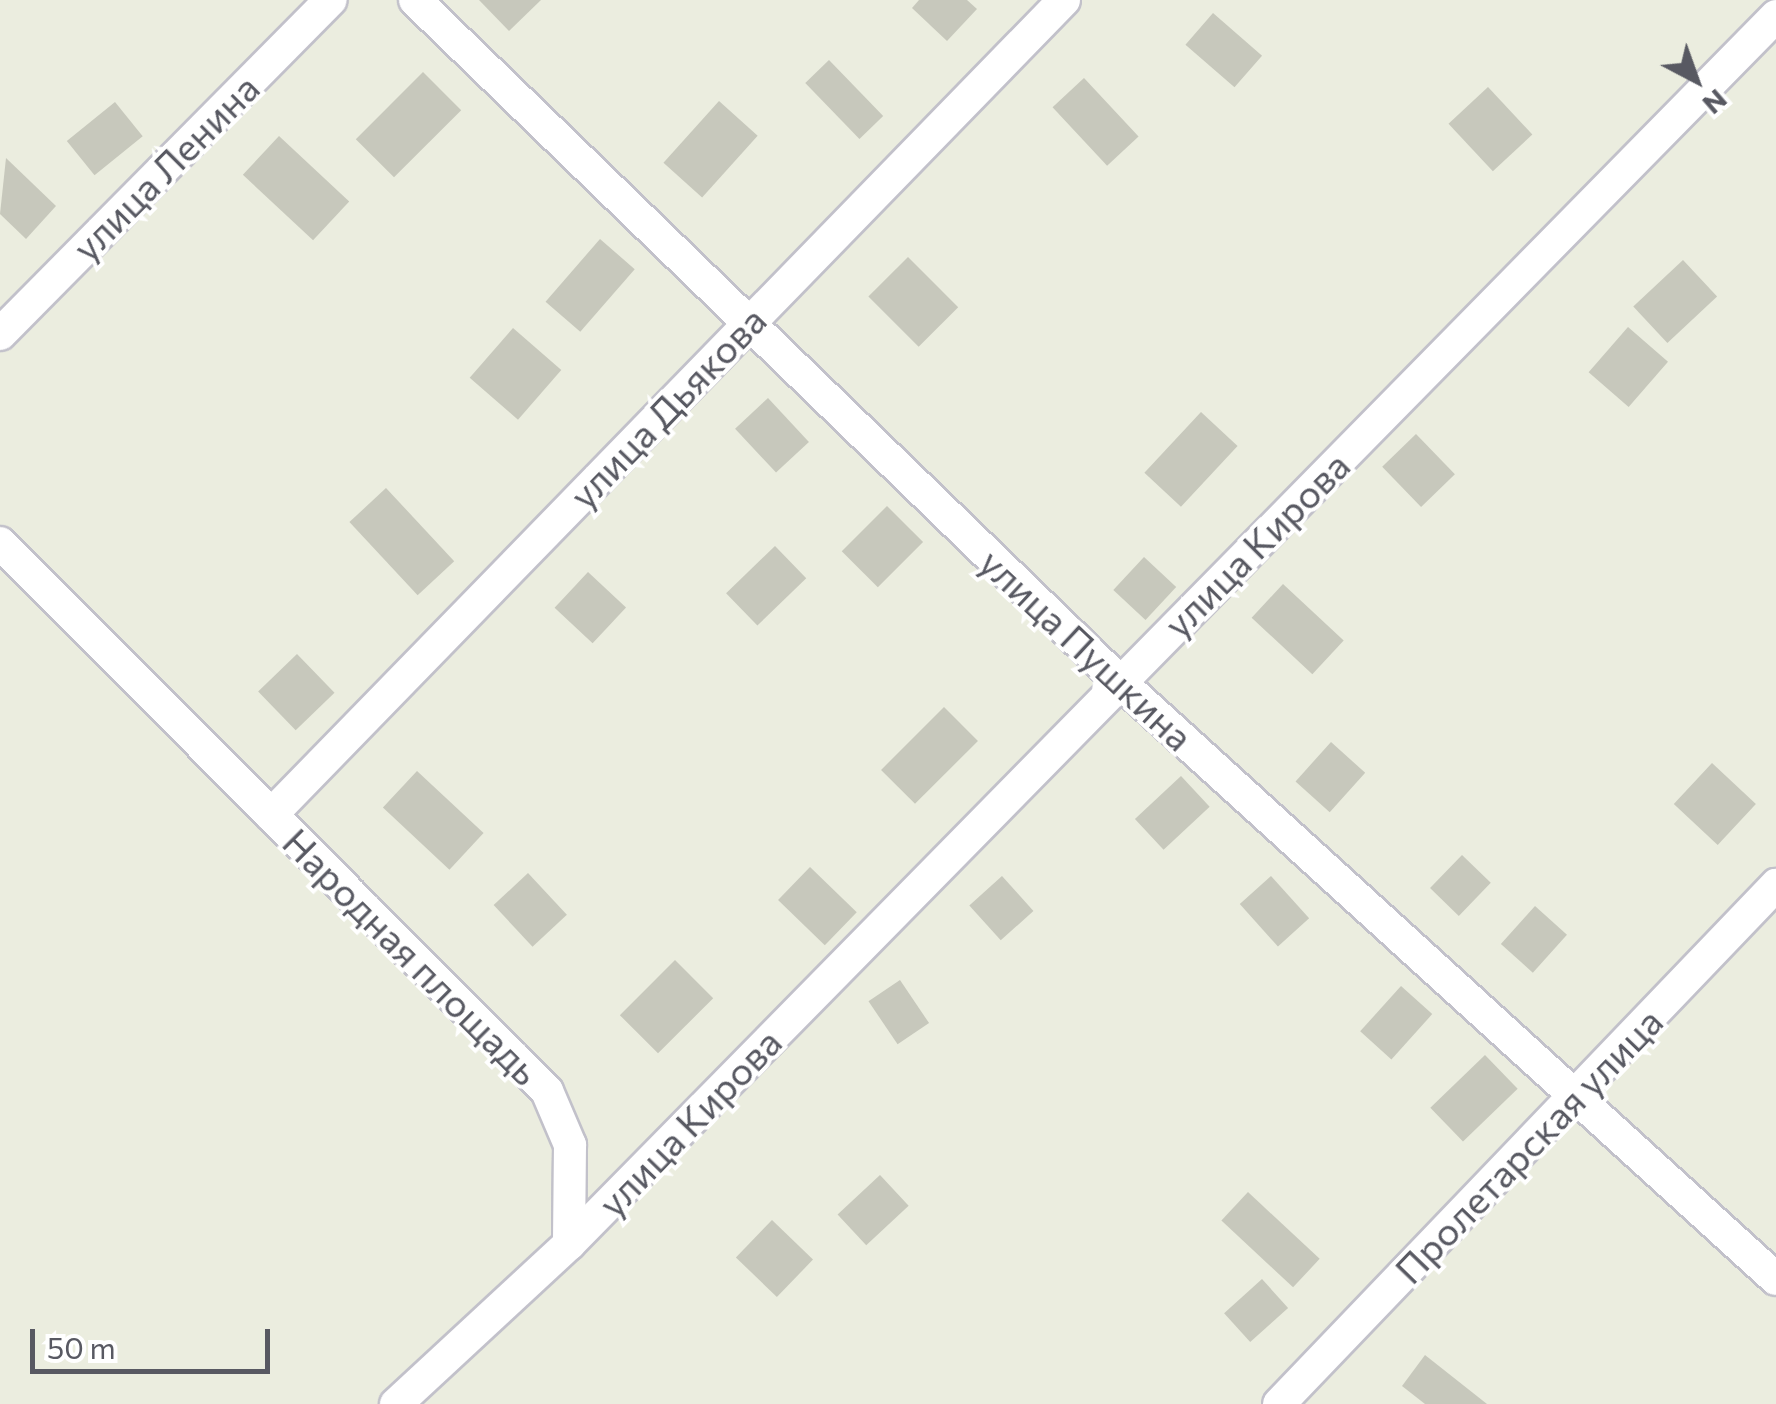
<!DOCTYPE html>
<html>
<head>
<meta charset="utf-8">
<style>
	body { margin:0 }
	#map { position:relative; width:1776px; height:1404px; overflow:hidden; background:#ebeddf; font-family:Commissioner,sans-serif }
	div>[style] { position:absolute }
	.building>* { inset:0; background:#c7c8bc; transform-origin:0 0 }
	.roads { filter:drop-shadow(2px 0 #c2c1ca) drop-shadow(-2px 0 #c2c1ca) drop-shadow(0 2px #c2c1ca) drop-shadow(0 -2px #c2c1ca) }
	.street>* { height:32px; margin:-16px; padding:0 16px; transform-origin:16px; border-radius:16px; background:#fff }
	span { translate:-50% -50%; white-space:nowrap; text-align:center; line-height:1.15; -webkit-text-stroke:8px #fff; paint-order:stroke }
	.street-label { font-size:38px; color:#585962 }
	.north { position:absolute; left:1646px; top:30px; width:100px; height:100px; -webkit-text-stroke:8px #fff; paint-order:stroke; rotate:139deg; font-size:28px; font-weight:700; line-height:40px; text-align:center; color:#585962 }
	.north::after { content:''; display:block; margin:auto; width:35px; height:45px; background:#585962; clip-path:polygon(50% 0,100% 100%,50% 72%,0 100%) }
	.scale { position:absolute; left:30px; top:1329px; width:240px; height:45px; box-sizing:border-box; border:5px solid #585962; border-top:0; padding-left:12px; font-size:30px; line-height:35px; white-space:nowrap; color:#585962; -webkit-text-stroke:8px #fff; paint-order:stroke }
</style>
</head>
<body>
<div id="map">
	<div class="building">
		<div style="clip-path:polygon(479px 0,541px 0,509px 31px)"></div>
		<div style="clip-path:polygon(919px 0,967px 0,977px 9px,947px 41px,912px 8px)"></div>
		<div style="left:1213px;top:13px;width:65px;height:42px;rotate:41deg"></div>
		<div style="left:829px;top:60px;width:78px;height:33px;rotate:46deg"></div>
		<div style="left:423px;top:72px;width:54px;height:95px;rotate:45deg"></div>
		<div style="left:1084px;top:78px;width:80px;height:43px;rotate:47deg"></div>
		<div style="left:1488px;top:87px;width:65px;height:54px;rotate:47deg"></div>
		<div style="left:719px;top:101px;width:52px;height:83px;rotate:42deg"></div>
		<div style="left:115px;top:102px;width:44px;height:62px;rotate:51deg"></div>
		<div style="left:279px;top:136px;width:96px;height:53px;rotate:43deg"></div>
		<div style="clip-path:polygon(6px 158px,56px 206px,26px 239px,0 214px)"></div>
		<div style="left:600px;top:239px;width:46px;height:83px;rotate:41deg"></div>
		<div style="left:908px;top:257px;width:71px;height:56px;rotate:45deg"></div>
		<div style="left:1683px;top:260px;width:50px;height:68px;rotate:47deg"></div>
		<div style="left:1628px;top:327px;width:53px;height:60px;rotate:41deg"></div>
		<div style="left:513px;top:328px;width:64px;height:66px;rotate:41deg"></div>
		<div style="left:768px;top:398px;width:60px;height:45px;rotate:47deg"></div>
		<div style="left:1201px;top:412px;width:50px;height:83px;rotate:43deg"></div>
		<div style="left:1416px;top:434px;width:56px;height:47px;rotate:46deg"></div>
		<div style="left:386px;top:488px;width:100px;height:50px;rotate:47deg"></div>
		<div style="left:887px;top:506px;width:51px;height:64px;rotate:45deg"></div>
		<div style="left:775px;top:546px;width:45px;height:68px;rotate:46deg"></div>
		<div style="left:1144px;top:557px;width:44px;height:45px;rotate:43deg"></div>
		<div style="left:588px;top:572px;width:52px;height:49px;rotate:43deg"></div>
		<div style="left:1283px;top:584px;width:83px;height:46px;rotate:43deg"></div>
		<div style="left:297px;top:654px;width:54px;height:54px;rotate:46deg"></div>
		<div style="left:944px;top:707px;width:48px;height:89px;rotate:45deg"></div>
		<div style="left:1331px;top:742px;width:46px;height:53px;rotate:42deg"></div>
		<div style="left:1712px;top:763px;width:60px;height:56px;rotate:43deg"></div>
		<div style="left:417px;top:771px;width:91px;height:50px;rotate:43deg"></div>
		<div style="left:1181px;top:776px;width:42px;height:63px;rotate:47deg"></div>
		<div style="left:1462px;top:855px;width:40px;height:46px;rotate:44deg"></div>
		<div style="left:810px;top:867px;width:65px;height:46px;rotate:44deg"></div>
		<div style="left:528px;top:873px;width:57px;height:47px;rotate:47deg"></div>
		<div style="left:1002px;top:876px;width:47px;height:44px;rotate:48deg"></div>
		<div style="left:1271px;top:876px;width:57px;height:42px;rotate:48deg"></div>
		<div style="left:1535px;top:906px;width:43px;height:51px;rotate:42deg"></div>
		<div style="left:675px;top:960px;width:54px;height:78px;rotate:45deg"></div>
		<div style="left:900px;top:980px;width:52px;height:38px;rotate:56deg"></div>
		<div style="left:1401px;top:986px;width:42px;height:61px;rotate:42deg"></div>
		<div style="left:1485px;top:1055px;width:47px;height:76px;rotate:46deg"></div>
		<div style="left:880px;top:1175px;width:42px;height:58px;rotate:47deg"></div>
		<div style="left:1248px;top:1192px;width:98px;height:39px;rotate:43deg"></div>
		<div style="left:772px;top:1220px;width:57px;height:52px;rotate:44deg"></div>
		<div style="left:1262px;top:1279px;width:39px;height:51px;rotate:48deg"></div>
		<div style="clip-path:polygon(1425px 1355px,1487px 1404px,1425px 1404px,1402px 1386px)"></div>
	</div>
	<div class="roads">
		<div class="street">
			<div style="left:415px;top:0;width:981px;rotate:44.05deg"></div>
			<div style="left:1120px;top:682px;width:887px;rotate:42.3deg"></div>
			<div style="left:0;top:334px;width:470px;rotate:-45.3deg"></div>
			<div style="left:0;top:543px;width:774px;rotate:45.05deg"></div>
			<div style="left:547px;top:1091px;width:59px;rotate:66.9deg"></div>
			<div style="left:570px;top:1145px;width:99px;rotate:90.6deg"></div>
			<div style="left:569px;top:1244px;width:236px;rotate:137.2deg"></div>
			<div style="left:271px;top:815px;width:1137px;rotate:-45.78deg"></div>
			<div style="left:569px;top:1244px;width:1722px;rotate:-45.49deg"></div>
			<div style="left:1279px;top:1404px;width:719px;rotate:-46.24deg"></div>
		</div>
	</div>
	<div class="street-label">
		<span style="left:165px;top:167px;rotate:-45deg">улица Ленина</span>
		<span style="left:667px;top:407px;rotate:-46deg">улица Дьякова</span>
		<span style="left:1256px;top:544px;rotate:-45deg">улица Кирова</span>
		<span style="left:1087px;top:649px;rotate:43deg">улица Пушкина</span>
		<span style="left:412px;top:956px;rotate:45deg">Народная площадь</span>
		<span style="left:689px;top:1122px;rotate:-46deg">улица Кирова</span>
		<span style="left:1528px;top:1145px;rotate:-46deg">Пролетарская улица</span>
	</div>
	<div class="north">N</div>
	<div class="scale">50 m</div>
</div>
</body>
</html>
